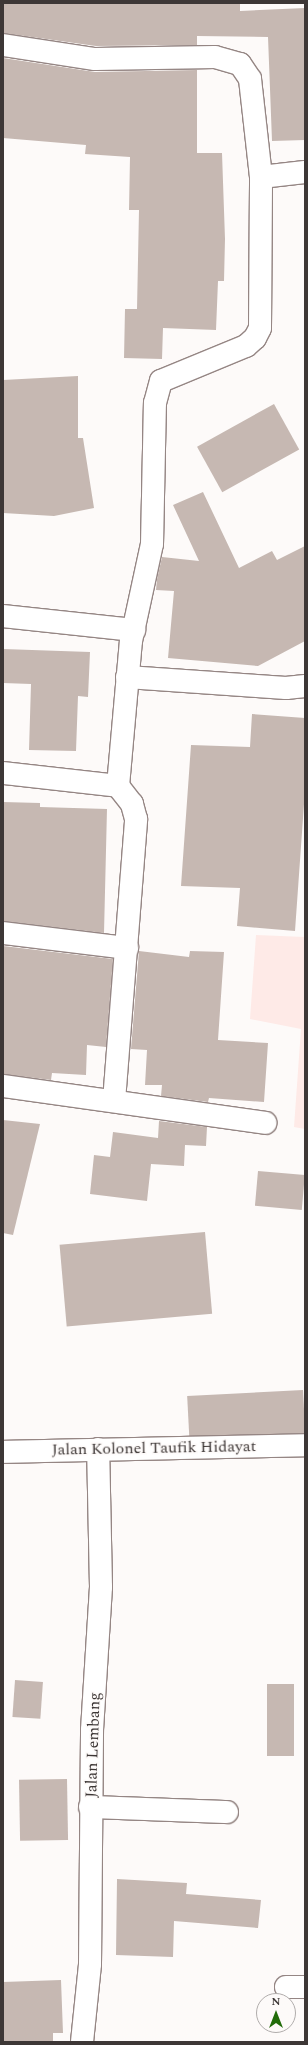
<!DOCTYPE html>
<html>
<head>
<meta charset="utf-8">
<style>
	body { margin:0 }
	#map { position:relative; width:308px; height:2045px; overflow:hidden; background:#fdfaf9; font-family:Spectral,serif }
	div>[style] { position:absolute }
	.built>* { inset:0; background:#feeae7 }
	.building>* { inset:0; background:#c6b8b2; transform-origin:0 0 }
	.roads { filter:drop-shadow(1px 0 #958684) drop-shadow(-1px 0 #958684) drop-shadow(0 1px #958684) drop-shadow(0 -1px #958684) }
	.street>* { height:22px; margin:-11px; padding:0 11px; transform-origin:11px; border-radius:11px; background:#fff }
	.secondary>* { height:22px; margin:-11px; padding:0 11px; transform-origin:11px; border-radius:11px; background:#fff }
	span { translate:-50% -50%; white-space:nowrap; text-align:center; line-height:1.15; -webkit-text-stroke:3px #fdfaf9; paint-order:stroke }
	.street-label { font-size:16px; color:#3d3736 }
	.frame { position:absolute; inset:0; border:4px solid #3d3736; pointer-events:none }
	.north { position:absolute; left:256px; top:1993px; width:40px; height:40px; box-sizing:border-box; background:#fdfaf9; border:1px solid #b0acab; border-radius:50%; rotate:0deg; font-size:11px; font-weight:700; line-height:16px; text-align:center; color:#3d3736 }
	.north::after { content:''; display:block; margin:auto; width:14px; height:18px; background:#226c0a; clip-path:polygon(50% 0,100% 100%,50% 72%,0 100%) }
</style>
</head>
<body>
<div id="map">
	<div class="built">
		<div style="clip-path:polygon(256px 935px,305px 937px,305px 1129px,294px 1127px,301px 1029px,250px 1019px)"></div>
	</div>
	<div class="building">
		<div style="clip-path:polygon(3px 3px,240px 3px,240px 11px,305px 8px,305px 140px,272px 141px,268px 37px,197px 36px,197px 45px,96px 46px,3px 33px)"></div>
		<div style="clip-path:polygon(3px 58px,95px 72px,197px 70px,197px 153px,222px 153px,225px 239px,224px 281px,218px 281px,216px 330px,163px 328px,162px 359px,124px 358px,125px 309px,137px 309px,139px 210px,129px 210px,130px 157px,85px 154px,86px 145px,3px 138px)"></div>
		<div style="clip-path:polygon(78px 376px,78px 438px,83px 438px,94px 508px,54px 516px,3px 513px,3px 380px)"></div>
		<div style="left:274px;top:404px;width:52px;height:88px;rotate:61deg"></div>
		<div style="clip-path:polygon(203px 492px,239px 568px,272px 551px,277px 560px,305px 546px,305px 641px,258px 666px,168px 658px,174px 591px,156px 590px,157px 579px,162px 557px,199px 561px,173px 505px)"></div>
		<div style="clip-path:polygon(3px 649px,90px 652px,88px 697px,78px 696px,76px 751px,29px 750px,31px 684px,3px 683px)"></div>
		<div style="clip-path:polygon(252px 714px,305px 718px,305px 790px,295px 931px,237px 926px,240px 888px,181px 886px,191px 745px,250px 747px)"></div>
		<div style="clip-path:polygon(3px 802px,40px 803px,40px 807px,107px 809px,104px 933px,3px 921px)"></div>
		<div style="clip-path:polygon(3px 946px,113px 959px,106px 1047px,87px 1045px,86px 1075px,52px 1073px,51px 1080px,3px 1074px)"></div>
		<div style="clip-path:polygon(139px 951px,189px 957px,190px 951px,224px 952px,218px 1040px,268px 1043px,264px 1102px,209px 1098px,208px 1102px,161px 1096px,162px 1085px,145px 1085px,147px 1050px,131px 1049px)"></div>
		<div style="clip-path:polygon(3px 1120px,40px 1124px,13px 1235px,3px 1233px)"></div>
		<div style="clip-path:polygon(159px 1121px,207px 1127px,206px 1146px,185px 1145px,184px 1166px,151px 1164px,147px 1201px,90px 1194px,94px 1155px,110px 1157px,113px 1132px,158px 1138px)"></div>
		<div style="left:258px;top:1171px;width:47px;height:35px;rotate:5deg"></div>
		<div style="left:205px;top:1232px;width:82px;height:146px;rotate:85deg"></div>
		<div style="left:303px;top:1390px;width:43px;height:116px;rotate:87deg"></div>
		<div style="left:15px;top:1680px;width:28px;height:37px;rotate:4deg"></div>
		<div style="left:267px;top:1684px;width:27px;height:72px"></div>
		<div style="left:67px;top:1779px;width:61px;height:48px;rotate:89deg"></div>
		<div style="clip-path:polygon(117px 1879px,187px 1883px,186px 1894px,261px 1900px,258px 1928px,174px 1921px,173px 1957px,116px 1955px)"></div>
		<div style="clip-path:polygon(61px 1980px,63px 2033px,53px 2033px,53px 2042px,3px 2042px,3px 1982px)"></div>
	</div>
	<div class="roads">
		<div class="street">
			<div style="left:3px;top:45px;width:93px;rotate:8.7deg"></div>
			<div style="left:95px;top:59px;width:120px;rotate:-1deg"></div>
			<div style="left:215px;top:57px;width:26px;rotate:16deg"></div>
			<div style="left:240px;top:64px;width:18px;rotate:56deg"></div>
			<div style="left:250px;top:79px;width:99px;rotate:83.6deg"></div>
			<div style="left:3px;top:616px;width:132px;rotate:6.1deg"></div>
			<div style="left:127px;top:677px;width:159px;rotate:4deg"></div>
			<div style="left:286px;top:688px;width:19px;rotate:-6deg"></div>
			<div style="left:3px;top:773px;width:116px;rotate:6.4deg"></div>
			<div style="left:3px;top:933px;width:125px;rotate:6.9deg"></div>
			<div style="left:3px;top:1086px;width:265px;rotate:8deg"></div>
			<div style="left:114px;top:1101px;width:283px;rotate:-85.5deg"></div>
			<div style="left:136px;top:819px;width:16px;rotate:-105deg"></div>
			<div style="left:132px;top:804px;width:23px;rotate:-128deg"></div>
			<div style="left:118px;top:786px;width:146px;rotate:-84.9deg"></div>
			<div style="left:131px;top:641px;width:99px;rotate:-77.8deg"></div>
			<div style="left:152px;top:544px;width:141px;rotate:-88.8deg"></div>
			<div style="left:155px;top:403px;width:23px;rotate:-75deg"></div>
			<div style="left:161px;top:381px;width:92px;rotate:-22.4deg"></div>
			<div style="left:246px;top:346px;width:12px;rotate:-42deg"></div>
			<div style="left:255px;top:338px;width:11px;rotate:-63deg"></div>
			<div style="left:260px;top:328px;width:151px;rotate:-89.6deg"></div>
			<div style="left:261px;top:177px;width:44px;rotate:-6.5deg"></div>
			<div style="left:90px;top:1807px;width:137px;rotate:2.1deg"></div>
			<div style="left:286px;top:1987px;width:19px"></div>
			<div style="left:82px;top:2042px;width:78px;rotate:-84.1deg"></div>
			<div style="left:90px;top:1964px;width:234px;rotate:-89.5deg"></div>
			<div style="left:92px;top:1730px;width:143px;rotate:-86.4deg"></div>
			<div style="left:101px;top:1587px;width:138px;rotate:-91.2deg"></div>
		</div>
		<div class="secondary">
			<div style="left:3px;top:1452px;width:302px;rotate:-1.3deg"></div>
		</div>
	</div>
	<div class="street-label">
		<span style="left:154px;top:1448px;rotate:-1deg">Jalan Kolonel Taufik Hidayat</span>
		<span style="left:93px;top:1745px;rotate:-88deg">Jalan Lembang</span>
	</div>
	<div class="frame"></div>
	<div class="north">N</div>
</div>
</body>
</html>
